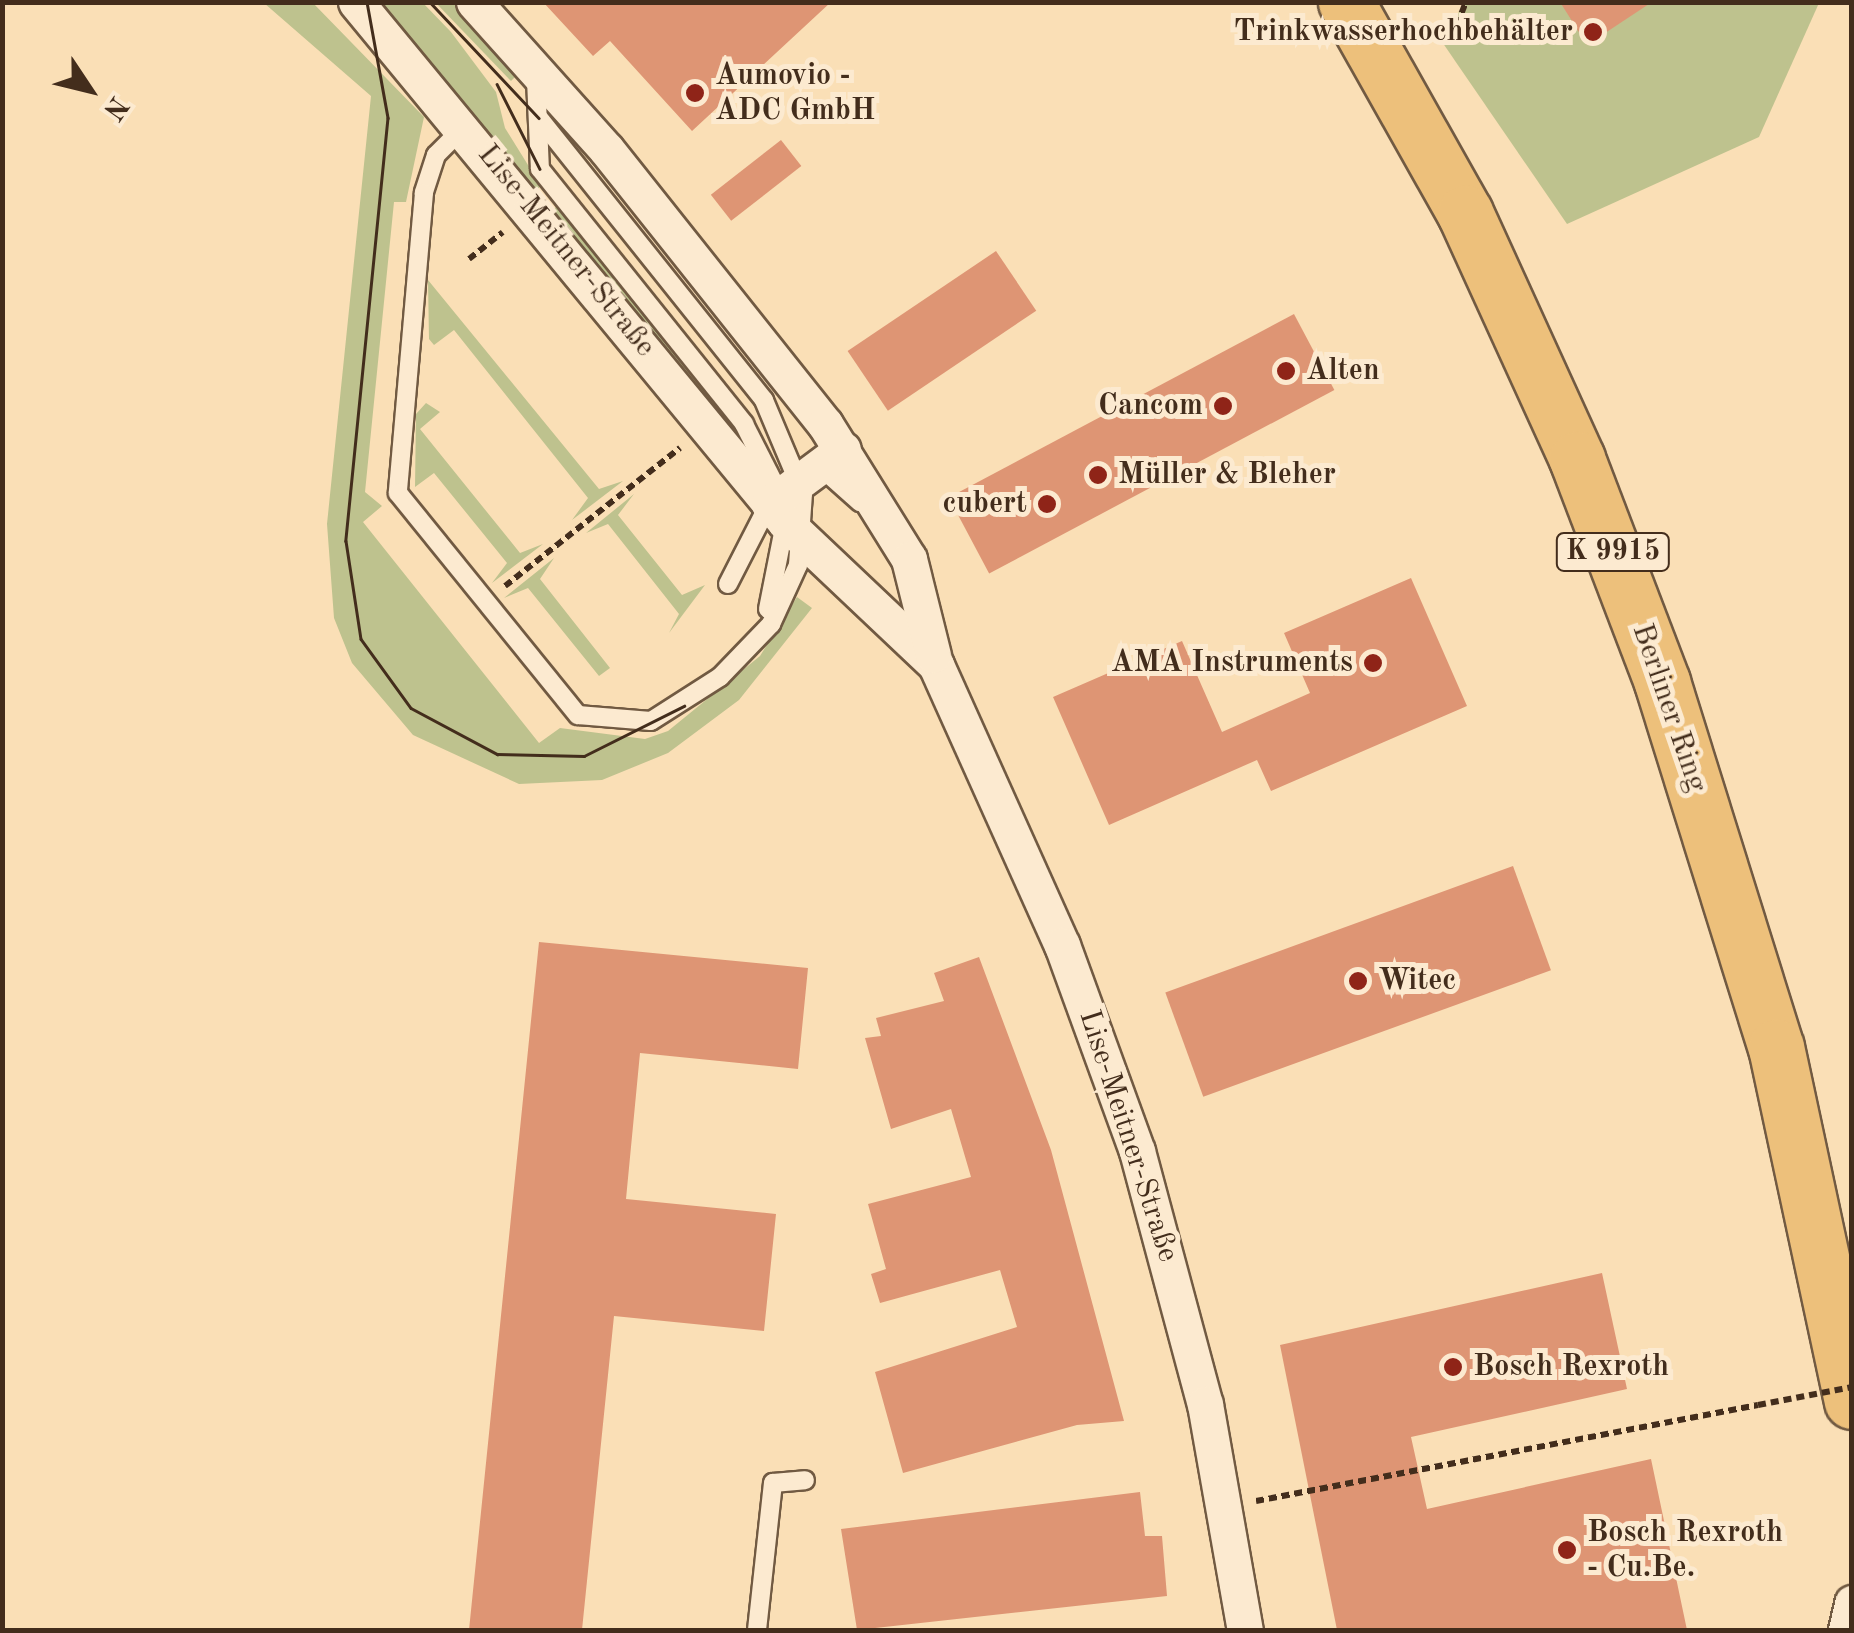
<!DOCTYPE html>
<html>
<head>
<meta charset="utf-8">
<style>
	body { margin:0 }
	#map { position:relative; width:1854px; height:1633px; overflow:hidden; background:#fadfb6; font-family:"Old Standard TT",serif }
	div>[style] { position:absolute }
	.green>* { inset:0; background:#bec28e; transform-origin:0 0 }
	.building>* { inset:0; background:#de9574; transform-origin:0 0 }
	.path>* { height:6px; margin-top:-3px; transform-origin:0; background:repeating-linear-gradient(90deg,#432d1c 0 8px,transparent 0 13px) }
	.roads { filter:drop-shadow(2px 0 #715a42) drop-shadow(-2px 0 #715a42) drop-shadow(0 2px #715a42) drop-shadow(0 -2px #715a42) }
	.service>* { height:18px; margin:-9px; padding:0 9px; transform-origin:9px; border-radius:9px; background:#fcead0 }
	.minor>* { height:35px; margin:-17.5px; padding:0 17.5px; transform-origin:17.5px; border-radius:17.5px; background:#fcead0 }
	.primary>* { height:55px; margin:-27.5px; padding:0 27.5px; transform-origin:27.5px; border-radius:27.5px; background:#edc07b }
	.tram>* { height:2.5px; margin:-1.25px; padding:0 1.25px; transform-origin:1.25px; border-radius:1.25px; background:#432d1c }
	.path-bridge>* { height:6px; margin-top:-3px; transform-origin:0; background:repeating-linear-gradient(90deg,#432d1c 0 8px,transparent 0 13px) }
	.dots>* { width:28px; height:28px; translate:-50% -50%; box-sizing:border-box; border:5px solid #fcead0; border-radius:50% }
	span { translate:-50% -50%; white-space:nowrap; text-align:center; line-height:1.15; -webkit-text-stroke:10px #fcead0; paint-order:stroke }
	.shield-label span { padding:2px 8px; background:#fcead0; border:2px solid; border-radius:8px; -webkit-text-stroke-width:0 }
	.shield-label { font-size:28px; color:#432d1c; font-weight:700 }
	.poi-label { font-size:30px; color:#432d1c; font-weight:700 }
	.right { translate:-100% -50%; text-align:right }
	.left { translate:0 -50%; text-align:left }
	.street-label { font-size:30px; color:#432d1c }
	.frame { position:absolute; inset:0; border:5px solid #432d1c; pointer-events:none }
	.north { position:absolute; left:40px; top:40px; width:100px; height:100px; -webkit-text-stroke:8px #fcead0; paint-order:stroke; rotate:125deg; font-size:28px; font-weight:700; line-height:40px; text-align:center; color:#432d1c }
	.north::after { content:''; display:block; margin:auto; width:35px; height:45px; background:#432d1c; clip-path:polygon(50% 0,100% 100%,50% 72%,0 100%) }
</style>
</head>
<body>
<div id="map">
	<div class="green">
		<div style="clip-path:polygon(264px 3px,313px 3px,424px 117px,406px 202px,394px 202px,365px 492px,382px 506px,363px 522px,539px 743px,560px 728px,645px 739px,668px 731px,760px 656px,797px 597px,812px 608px,739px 700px,668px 753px,602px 780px,519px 784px,413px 735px,352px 663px,334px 618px,327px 524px,371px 96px)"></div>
		<div style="clip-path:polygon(367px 3px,423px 3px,451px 32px,496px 92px,505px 128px,541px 186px,532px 194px)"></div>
		<div style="clip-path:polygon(436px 3px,464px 3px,515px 77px,511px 81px)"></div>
		<div style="clip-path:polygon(1467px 3px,1819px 3px,1759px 137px,1567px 224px,1438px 36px)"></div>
		<div style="left:556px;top:207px;width:255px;height:11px;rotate:51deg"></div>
		<div style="clip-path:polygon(428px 280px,599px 489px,623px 481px,572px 520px,588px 498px,454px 330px,434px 345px,429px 339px)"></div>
		<div style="clip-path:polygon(426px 403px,440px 412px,420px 429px,520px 553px,543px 544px,492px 583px,507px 563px,434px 473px,415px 487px,416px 414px)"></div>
		<div style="clip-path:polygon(634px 494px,618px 515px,682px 595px,705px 585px,669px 633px,679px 614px,608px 524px,586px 533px)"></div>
		<div style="clip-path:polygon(554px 558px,540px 579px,610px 668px,599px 676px,528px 588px,504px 598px)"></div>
	</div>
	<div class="building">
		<div style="clip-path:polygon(543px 2px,831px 2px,692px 131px,610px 41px,593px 56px)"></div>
		<div style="clip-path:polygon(1560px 2px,1652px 2px,1587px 45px)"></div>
		<div style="left:781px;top:140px;width:33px;height:89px;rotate:52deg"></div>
		<div style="left:996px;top:251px;width:72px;height:179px;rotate:56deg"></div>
		<div style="left:1294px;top:314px;width:86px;height:391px;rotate:62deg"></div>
		<div style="clip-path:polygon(1411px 578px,1467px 706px,1271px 791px,1257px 760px,1109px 825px,1053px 697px,1182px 641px,1222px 732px,1310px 693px,1284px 633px)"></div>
		<div style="left:1513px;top:866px;width:111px;height:370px;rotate:70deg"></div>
		<div style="clip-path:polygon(539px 942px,808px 968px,798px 1069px,640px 1053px,626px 1199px,776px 1214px,764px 1331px,614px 1316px,582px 1630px,469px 1630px)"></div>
		<div style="clip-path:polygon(979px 957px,1051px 1150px,1124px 1421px,1077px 1425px,903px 1473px,875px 1372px,1017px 1327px,1000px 1270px,880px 1303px,871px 1274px,886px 1269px,868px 1204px,971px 1177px,951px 1109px,891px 1129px,865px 1038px,881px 1036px,876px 1018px,944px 1001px,934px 973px)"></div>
		<div style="clip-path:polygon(1602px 1273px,1627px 1389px,1411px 1437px,1427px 1509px,1651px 1459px,1687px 1630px,1337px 1630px,1280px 1345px)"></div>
		<div style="clip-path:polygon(1140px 1492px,1145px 1536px,1162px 1536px,1167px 1596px,857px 1630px,841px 1529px)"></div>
	</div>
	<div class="path">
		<div style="left:1457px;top:25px;width:25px;rotate:-69deg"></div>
		<div style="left:469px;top:259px;width:43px;rotate:-38.5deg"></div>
		<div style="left:505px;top:586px;width:223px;rotate:-38.3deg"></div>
		<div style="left:1256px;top:1501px;width:511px;rotate:-10.83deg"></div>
	</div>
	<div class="roads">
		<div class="service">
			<div style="left:536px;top:79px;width:90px;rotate:87.5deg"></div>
			<div style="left:540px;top:169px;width:327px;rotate:51.3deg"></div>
			<div style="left:744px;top:424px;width:82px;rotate:63.1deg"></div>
			<div style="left:465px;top:126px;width:41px;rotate:135deg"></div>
			<div style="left:436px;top:155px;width:40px;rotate:108deg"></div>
			<div style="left:424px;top:193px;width:301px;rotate:95deg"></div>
			<div style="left:398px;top:493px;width:286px;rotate:51deg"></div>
			<div style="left:578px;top:715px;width:73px;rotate:4.7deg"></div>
			<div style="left:651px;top:721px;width:82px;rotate:-32.5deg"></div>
			<div style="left:720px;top:677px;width:74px;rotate:-46.1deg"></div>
			<div style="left:771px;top:624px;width:65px;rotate:-65.4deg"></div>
			<div style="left:798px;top:565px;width:72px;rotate:-86deg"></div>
			<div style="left:803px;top:493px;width:101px;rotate:-112.8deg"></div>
			<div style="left:764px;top:400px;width:361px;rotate:-128.6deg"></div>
			<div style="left:816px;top:463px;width:59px;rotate:41.6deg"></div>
			<div style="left:728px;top:584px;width:90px;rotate:-62.9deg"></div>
			<div style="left:768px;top:609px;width:88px;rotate:-78.8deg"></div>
			<div style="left:757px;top:1630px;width:148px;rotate:-83.8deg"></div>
			<div style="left:773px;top:1483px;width:32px;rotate:-5deg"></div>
		</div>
		<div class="minor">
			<div style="left:356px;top:2px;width:674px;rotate:50.48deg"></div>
			<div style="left:785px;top:522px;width:208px;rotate:43.4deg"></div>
			<div style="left:936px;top:665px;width:307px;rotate:65.8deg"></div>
			<div style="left:1062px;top:945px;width:219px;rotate:70deg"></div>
			<div style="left:1137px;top:1151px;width:262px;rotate:75deg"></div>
			<div style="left:1205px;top:1404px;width:230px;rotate:80deg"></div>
			<div style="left:474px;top:2px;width:198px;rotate:48.1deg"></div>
			<div style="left:606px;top:149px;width:352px;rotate:51.5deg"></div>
			<div style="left:825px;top:424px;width:159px;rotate:58.1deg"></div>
			<div style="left:909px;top:559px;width:99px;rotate:76deg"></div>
			<div style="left:769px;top:504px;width:92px;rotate:-36.6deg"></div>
			<div style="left:1846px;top:1630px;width:28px;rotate:-77deg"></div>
		</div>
		<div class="primary">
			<div style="left:1346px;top:2px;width:242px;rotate:60.6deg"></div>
			<div style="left:1465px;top:213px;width:270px;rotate:65.5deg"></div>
			<div style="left:1577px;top:459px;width:239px;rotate:69.1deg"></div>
			<div style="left:1662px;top:682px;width:382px;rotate:72.7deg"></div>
			<div style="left:1776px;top:1047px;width:362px;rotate:77.9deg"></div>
		</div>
	</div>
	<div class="tram">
		<div style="left:367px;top:2px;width:118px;rotate:79.7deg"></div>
		<div style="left:388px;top:118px;width:425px;rotate:95.7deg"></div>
		<div style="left:346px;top:541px;width:99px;rotate:81.3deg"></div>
		<div style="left:361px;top:639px;width:85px;rotate:54.1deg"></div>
		<div style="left:411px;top:708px;width:98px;rotate:28.1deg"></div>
		<div style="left:497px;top:754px;width:87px;rotate:1.3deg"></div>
		<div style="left:584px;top:756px;width:112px;rotate:-26.6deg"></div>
		<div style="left:430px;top:2px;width:159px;rotate:46.8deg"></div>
		<div style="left:497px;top:84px;width:95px;rotate:63.2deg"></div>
	</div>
	<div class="path-bridge">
		<div style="left:1758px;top:1405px;width:96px;rotate:-10.8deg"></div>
	</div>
	<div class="dots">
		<div style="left:1593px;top:32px;background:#8f2418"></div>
		<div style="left:695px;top:93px;background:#8f2418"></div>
		<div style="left:1286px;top:371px;background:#8f2418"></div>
		<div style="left:1223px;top:406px;background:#8f2418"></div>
		<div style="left:1098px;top:475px;background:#8f2418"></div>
		<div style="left:1047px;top:504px;background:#8f2418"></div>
		<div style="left:1373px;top:663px;background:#8f2418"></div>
		<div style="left:1358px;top:981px;background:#8f2418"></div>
		<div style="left:1453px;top:1367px;background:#8f2418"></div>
		<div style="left:1567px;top:1550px;background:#8f2418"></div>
	</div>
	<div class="shield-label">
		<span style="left:1613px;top:552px">K 9915</span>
	</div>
	<div class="poi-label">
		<span class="right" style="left:1573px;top:32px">Trinkwasserhochbehälter</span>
		<span class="left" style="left:715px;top:93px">Aumovio -<br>ADC GmbH</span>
		<span class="left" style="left:1306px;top:371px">Alten</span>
		<span class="right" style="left:1203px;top:406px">Cancom</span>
		<span class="left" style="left:1118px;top:475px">Müller &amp; Bleher</span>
		<span class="right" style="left:1027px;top:504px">cubert</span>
		<span class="right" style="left:1353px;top:663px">AMA Instruments</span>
		<span class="left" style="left:1378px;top:981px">Witec</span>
		<span class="left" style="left:1473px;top:1367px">Bosch Rexroth</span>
		<span class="left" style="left:1587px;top:1550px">Bosch Rexroth<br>- Cu.Be.</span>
	</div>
	<div class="street-label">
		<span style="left:566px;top:251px;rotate:51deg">Lise-Meitner-Straße</span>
		<span style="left:1669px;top:708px;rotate:71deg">Berliner Ring</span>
		<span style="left:1128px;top:1136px;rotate:72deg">Lise-Meitner-Straße</span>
	</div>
	<div class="frame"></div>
	<div class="north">N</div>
</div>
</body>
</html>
